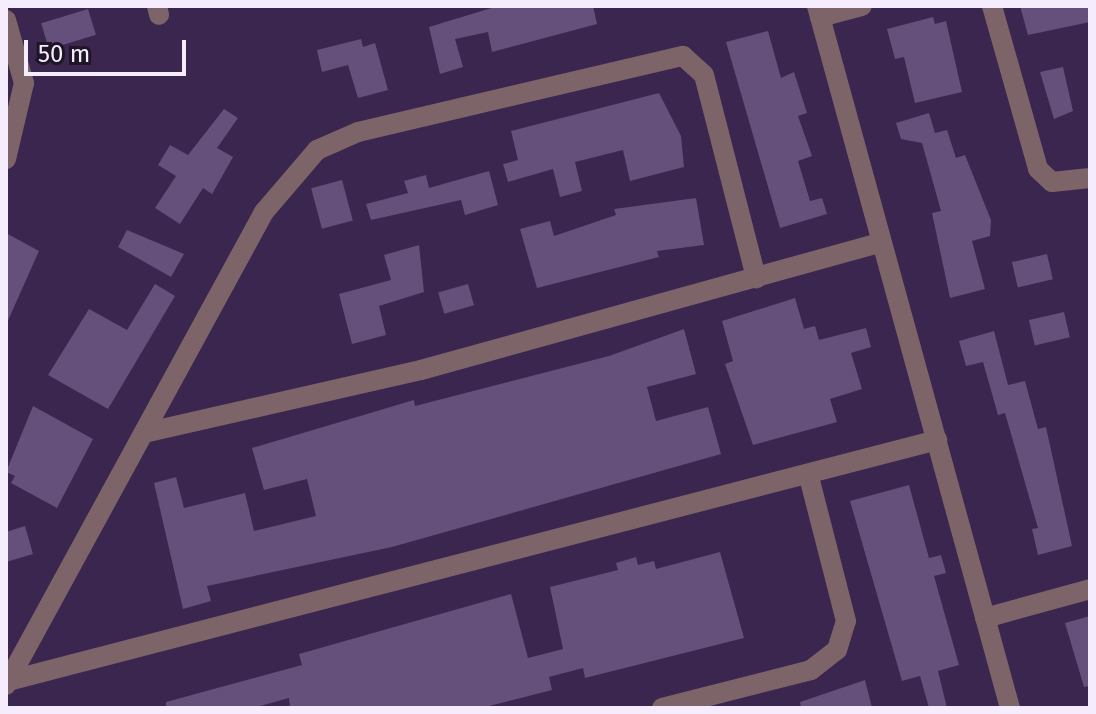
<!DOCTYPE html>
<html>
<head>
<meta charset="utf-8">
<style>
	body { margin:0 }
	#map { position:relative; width:1096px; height:714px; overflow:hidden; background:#3b264f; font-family:"Fira Sans",sans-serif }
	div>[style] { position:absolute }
	.building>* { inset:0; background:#654f7b; transform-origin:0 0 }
	.street>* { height:20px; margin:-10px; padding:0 10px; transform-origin:10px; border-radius:10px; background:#7d6468 }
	span { translate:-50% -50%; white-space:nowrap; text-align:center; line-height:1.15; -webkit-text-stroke:8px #1e1527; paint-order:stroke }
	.frame { position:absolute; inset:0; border:8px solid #f5edfd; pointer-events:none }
	.scale { position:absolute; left:24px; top:40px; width:162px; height:36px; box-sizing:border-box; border:4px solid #f5edfd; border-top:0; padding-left:10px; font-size:24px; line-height:28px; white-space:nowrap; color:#f5edfd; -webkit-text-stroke:6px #1e1527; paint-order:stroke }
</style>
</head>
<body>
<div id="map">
	<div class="building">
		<div style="clip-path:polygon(498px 6px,593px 6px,597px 24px,492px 52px,488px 32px,455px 39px,463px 67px,440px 74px,429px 27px)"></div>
		<div style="clip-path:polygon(1020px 6px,1090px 6px,1090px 22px,1028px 35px)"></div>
		<div style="left:88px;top:9px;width:27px;height:49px;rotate:73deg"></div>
		<div style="clip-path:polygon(933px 17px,935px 24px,946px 21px,962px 92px,915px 103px,904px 57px,895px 59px,887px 29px)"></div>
		<div style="clip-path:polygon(768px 31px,781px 78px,794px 72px,807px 113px,798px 116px,812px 156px,798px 161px,810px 201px,822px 198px,827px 214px,780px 228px,726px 42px)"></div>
		<div style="clip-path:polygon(361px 39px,363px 47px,375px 43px,388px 90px,358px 98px,348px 65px,322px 72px,317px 50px)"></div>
		<div style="clip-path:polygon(1063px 67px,1073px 111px,1054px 119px,1040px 72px)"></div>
		<div style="clip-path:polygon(659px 93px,681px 136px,684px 167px,630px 181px,623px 150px,575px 162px,582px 191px,560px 197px,553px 169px,508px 182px,503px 164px,518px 160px,511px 131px)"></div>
		<div style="clip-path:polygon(224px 109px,238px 118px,217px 148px,233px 157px,212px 194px,203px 188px,180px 224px,155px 208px,176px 176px,158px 165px,170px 145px,188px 155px)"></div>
		<div style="clip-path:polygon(929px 113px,935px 133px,947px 130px,956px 158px,965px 155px,991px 220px,990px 236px,972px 241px,985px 289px,950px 298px,932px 213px,941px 211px,922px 143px,901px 139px,896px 123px)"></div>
		<div style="clip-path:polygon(489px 171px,498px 205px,465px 215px,461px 200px,371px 220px,366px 204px,408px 193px,404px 181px,426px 175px,429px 188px)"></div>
		<div style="left:342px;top:180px;width:42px;height:32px;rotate:75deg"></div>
		<div style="clip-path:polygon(696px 198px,704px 245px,657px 251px,659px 257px,537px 288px,520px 229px,550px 221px,554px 236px,616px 215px,614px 209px)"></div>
		<div style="clip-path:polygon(127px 230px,184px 254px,171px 277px,118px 247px)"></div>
		<div style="clip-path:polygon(6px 233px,39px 251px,6px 325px)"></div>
		<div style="clip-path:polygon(419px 245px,424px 292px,379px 306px,386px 335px,352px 344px,339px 294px,391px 280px,384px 255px)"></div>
		<div style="left:1047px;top:254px;width:26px;height:36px;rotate:77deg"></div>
		<div style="clip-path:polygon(155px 284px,175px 296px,108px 409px,48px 375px,89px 309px,127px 330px)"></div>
		<div style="left:468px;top:284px;width:22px;height:31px;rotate:74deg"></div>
		<div style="clip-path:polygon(795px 298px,804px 329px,815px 326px,819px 340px,866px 328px,871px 347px,851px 353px,862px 389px,830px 399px,837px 422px,753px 445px,725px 364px,733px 361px,722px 321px)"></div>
		<div style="left:1064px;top:312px;width:26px;height:36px;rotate:77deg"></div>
		<div style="clip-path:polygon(684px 329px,696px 374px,647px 387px,656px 421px,708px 407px,721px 454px,392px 547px,207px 586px,211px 601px,183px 609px,154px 483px,176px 477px,184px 508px,245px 493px,254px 531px,316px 516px,307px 479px,264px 490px,252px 448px,414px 400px,415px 406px,609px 356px)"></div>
		<div style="clip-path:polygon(994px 331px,1008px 385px,1025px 381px,1038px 429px,1046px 427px,1072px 546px,1038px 555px,1032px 529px,1038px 528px,1005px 413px,998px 415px,983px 362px,966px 366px,959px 341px)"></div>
		<div style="clip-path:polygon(33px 406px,93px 439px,57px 508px,11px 483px,15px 476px,6px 472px)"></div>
		<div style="clip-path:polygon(909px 485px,929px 558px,941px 555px,946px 573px,934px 576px,959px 665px,938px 671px,947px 708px,929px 708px,920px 676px,902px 681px,850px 501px)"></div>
		<div style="clip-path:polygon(25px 526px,33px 554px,6px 562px,6px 532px)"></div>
		<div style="clip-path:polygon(720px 552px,744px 638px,585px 678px,583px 668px,549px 677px,552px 690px,481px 708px,290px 708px,289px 698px,253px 708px,166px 708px,166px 702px,302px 665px,299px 654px,511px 594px,528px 658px,563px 649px,550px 587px,618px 570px,616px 563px,636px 557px,638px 565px,654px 561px,656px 569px)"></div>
		<div style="clip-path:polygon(1090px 616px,1090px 686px,1084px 687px,1065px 623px)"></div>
		<div style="clip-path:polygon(865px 680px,872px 708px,801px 708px,800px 702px)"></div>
	</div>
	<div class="street">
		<div style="left:157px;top:6px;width:9px;rotate:77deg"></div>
		<div style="left:817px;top:6px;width:728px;rotate:74.63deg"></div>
		<div style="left:992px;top:6px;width:169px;rotate:74.2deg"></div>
		<div style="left:1038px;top:169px;width:19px;rotate:43deg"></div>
		<div style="left:1052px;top:182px;width:38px;rotate:-6deg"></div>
		<div style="left:820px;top:17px;width:43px;rotate:-14.7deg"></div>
		<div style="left:6px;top:20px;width:66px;rotate:74.1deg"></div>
		<div style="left:24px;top:83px;width:78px;rotate:103.3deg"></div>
		<div style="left:144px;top:433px;width:284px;rotate:-12.8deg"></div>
		<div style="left:421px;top:370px;width:475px;rotate:-15.5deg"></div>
		<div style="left:985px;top:618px;width:109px;rotate:-15.4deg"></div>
		<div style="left:8px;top:681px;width:960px;rotate:-14.54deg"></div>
		<div style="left:6px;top:685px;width:539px;rotate:-61.39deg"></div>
		<div style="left:264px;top:212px;width:82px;rotate:-49.5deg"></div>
		<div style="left:317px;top:150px;width:45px;rotate:-23.7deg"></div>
		<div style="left:358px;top:132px;width:334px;rotate:-13.2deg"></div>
		<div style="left:683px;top:56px;width:28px;rotate:42deg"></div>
		<div style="left:704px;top:75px;width:210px;rotate:75.6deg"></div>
		<div style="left:662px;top:708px;width:154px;rotate:-14.3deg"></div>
		<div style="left:811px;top:670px;width:33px;rotate:-38deg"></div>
		<div style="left:837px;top:650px;width:30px;rotate:-73deg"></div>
		<div style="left:846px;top:621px;width:149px;rotate:-104.4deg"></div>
	</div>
	<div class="frame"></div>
	<div class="scale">50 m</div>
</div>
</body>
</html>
